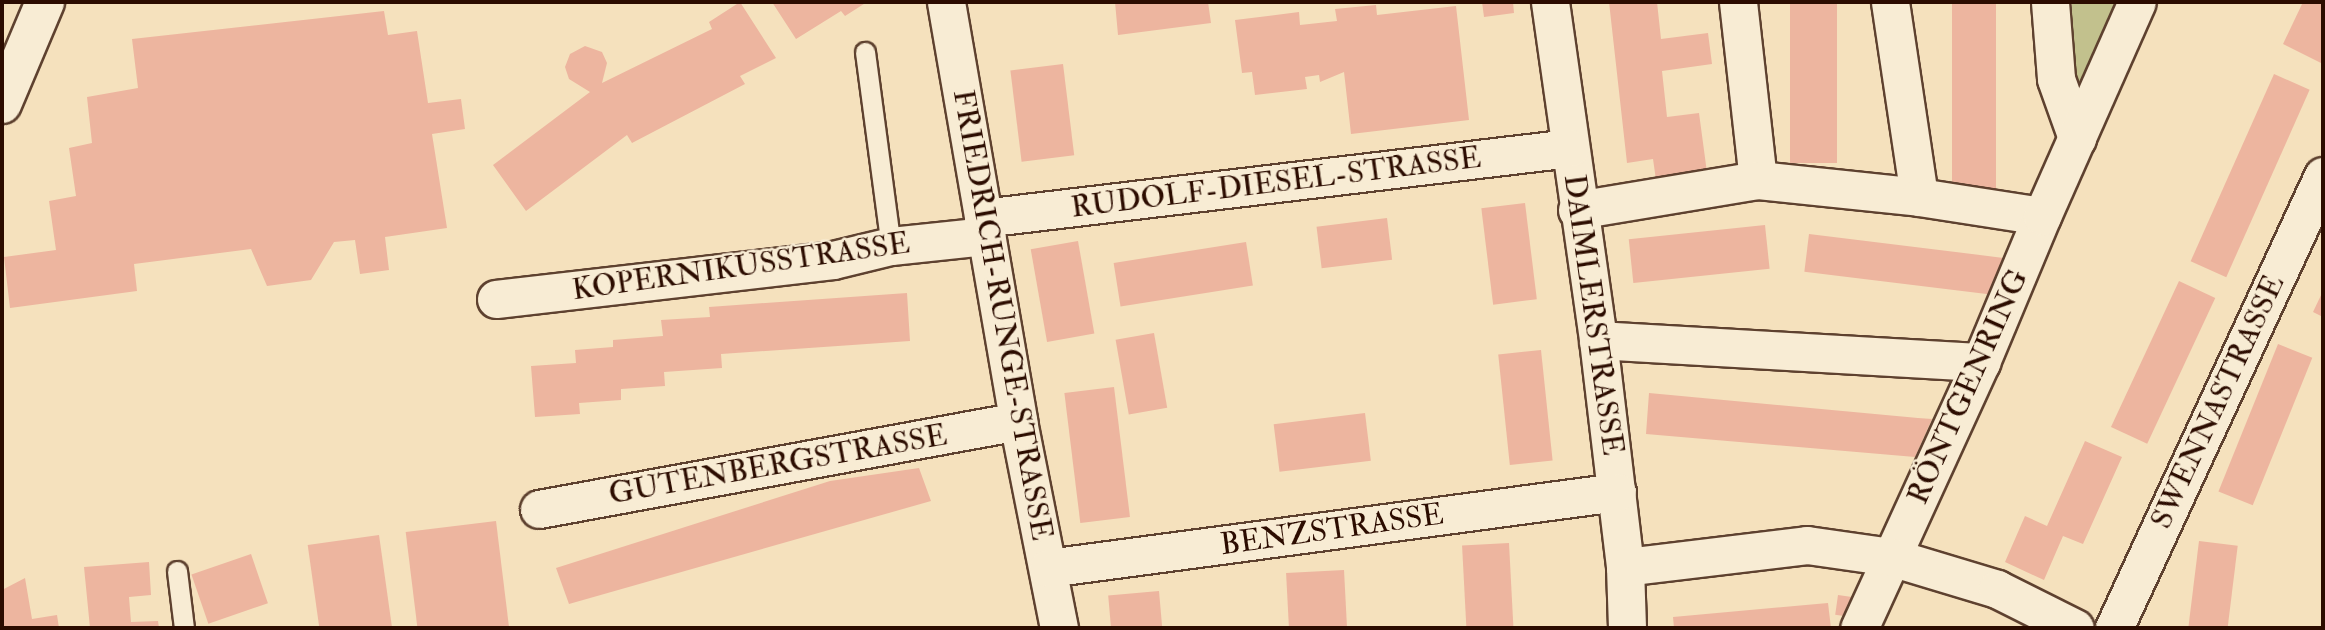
<!DOCTYPE html>
<html>
<head>
<meta charset="utf-8">
<style>
	body { margin:0 }
	#map { position:relative; width:2325px; height:630px; overflow:hidden; background:#f5e1bd; font-family:"IM FELL Double Pica",serif }
	div>[style] { position:absolute }
	.green>* { inset:0; background:#c2c18d }
	.building>* { inset:0; background:#edb59f; transform-origin:0 0 }
	.roads { filter:drop-shadow(2px 0 #5e412f) drop-shadow(-2px 0 #5e412f) drop-shadow(0 2px #5e412f) drop-shadow(0 -2px #5e412f) }
	.service>* { height:19px; margin:-9.5px; padding:0 9.5px; transform-origin:9.5px; border-radius:9.5px; background:#f8ecd4 }
	.minor>* { height:37px; margin:-18.5px; padding:0 18.5px; transform-origin:18.5px; border-radius:18.5px; background:#f8ecd4 }
	.tertiary>* { height:38px; margin:-19px; padding:0 19px; transform-origin:19px; border-radius:19px; background:#f8ecd4 }
	span { translate:-50% -50%; white-space:nowrap; text-align:center; line-height:1.15; -webkit-text-stroke:5px #f8ecd4; paint-order:stroke }
	.street-label { font-size:30px; color:#2c0c00 }
	.frame { position:absolute; inset:0; border:4px solid #2c0c00; pointer-events:none }
</style>
</head>
<body>
<div id="map">
	<div class="green">
		<div style="clip-path:polygon(2072px 2px,2124px 2px,2091px 80px,2072px 81px)"></div>
	</div>
	<div class="building">
		<div style="clip-path:polygon(740px 2px,776px 58px,740px 76px,745px 84px,632px 143px,627px 135px,526px 211px,493px 165px,590px 92px,569px 79px,565px 67px,570px 54px,585px 46px,602px 52px,607px 63px,602px 83px,712px 29px,709px 22px)"></div>
		<div style="clip-path:polygon(772px 2px,867px 2px,845px 16px,841px 11px,796px 39px)"></div>
		<div style="clip-path:polygon(1115px 2px,1208px 2px,1211px 23px,1118px 35px)"></div>
		<div style="clip-path:polygon(1482px 2px,1513px 2px,1514px 13px,1484px 17px)"></div>
		<div style="clip-path:polygon(1609px 2px,1657px 2px,1661px 39px,1708px 33px,1712px 64px,1662px 71px,1667px 117px,1699px 113px,1708px 180px,1657px 187px,1653px 159px,1627px 163px)"></div>
		<div style="left:1790px;top:2px;width:47px;height:161px"></div>
		<div style="left:1952px;top:2px;width:44px;height:190px"></div>
		<div style="clip-path:polygon(2303px 2px,2323px 2px,2323px 64px,2283px 44px)"></div>
		<div style="clip-path:polygon(1376px 5px,1377px 15px,1456px 6px,1469px 120px,1351px 134px,1344px 72px,1320px 82px,1319px 75px,1305px 77px,1307px 89px,1255px 95px,1252px 72px,1242px 73px,1235px 20px,1299px 12px,1300px 25px,1337px 21px,1335px 9px)"></div>
		<div style="clip-path:polygon(384px 11px,388px 35px,417px 31px,428px 103px,461px 99px,465px 129px,432px 134px,447px 228px,385px 237px,389px 270px,360px 274px,355px 240px,334px 242px,311px 280px,267px 286px,251px 249px,134px 264px,137px 291px,10px 308px,4px 257px,56px 250px,49px 201px,76px 196px,69px 148px,92px 143px,87px 97px,138px 88px,132px 39px)"></div>
		<div style="left:1063px;top:64px;width:92px;height:53px;rotate:83deg"></div>
		<div style="left:2274px;top:74px;width:39px;height:205px;rotate:24deg"></div>
		<div style="left:1525px;top:203px;width:97px;height:44px;rotate:83deg"></div>
		<div style="left:1387px;top:218px;width:42px;height:71px;rotate:83deg"></div>
		<div style="left:1765px;top:225px;width:44px;height:137px;rotate:84deg"></div>
		<div style="left:1809px;top:234px;width:196px;height:38px;rotate:7deg"></div>
		<div style="left:1078px;top:241px;width:94px;height:48px;rotate:80deg"></div>
		<div style="left:1246px;top:242px;width:44px;height:134px;rotate:81deg"></div>
		<div style="left:2179px;top:281px;width:40px;height:161px;rotate:25deg"></div>
		<div style="clip-path:polygon(2323px 291px,2323px 317px,2313px 312px)"></div>
		<div style="clip-path:polygon(907px 293px,910px 341px,721px 354px,722px 368px,664px 372px,665px 386px,621px 389px,621px 400px,579px 403px,580px 414px,535px 417px,531px 366px,576px 363px,575px 350px,613px 347px,613px 340px,663px 336px,661px 320px,710px 317px,709px 307px)"></div>
		<div style="left:1154px;top:333px;width:76px;height:39px;rotate:80deg"></div>
		<div style="left:2278px;top:344px;width:37px;height:159px;rotate:22deg"></div>
		<div style="left:1541px;top:350px;width:111px;height:43px;rotate:84deg"></div>
		<div style="left:1114px;top:387px;width:131px;height:50px;rotate:83deg"></div>
		<div style="clip-path:polygon(1649px 393px,1918px 418px,1932px 419px,1915px 457px,1646px 434px)"></div>
		<div style="left:1365px;top:413px;width:48px;height:92px;rotate:83deg"></div>
		<div style="clip-path:polygon(2085px 441px,2122px 457px,2083px 544px,2063px 536px,2044px 580px,2005px 562px,2025px 516px,2047px 526px)"></div>
		<div style="clip-path:polygon(919px 468px,931px 501px,569px 604px,556px 568px,830px 481px)"></div>
		<div style="left:496px;top:521px;width:108px;height:91px;rotate:83deg"></div>
		<div style="left:379px;top:535px;width:94px;height:72px;rotate:82deg"></div>
		<div style="left:2199px;top:541px;width:39px;height:88px;rotate:7deg"></div>
		<div style="left:1509px;top:543px;width:85px;height:47px;rotate:87deg"></div>
		<div style="left:251px;top:554px;width:52px;height:63px;rotate:71deg"></div>
		<div style="clip-path:polygon(149px 562px,151px 595px,129px 597px,131px 622px,158px 621px,159px 628px,90px 628px,84px 567px)"></div>
		<div style="left:1344px;top:570px;width:58px;height:58px;rotate:87deg"></div>
		<div style="clip-path:polygon(25px 578px,32px 619px,57px 615px,59px 628px,2px 628px,2px 590px)"></div>
		<div style="left:1159px;top:591px;width:37px;height:51px;rotate:85deg"></div>
		<div style="left:1838px;top:595px;width:21px;height:20px;rotate:8deg"></div>
		<div style="clip-path:polygon(1828px 603px,1831px 628px,1674px 628px,1673px 617px)"></div>
	</div>
	<div class="roads">
		<div class="service">
			<div style="left:865px;top:52px;width:196px;rotate:82.4deg"></div>
			<div style="left:177px;top:571px;width:57px;rotate:83deg"></div>
		</div>
		<div class="minor">
			<div style="left:946px;top:2px;width:425px;rotate:80.2deg"></div>
			<div style="left:1018px;top:421px;width:211px;rotate:78.8deg"></div>
			<div style="left:1550px;top:2px;width:341px;rotate:81.9deg"></div>
			<div style="left:1598px;top:340px;width:229px;rotate:83.2deg"></div>
			<div style="left:1625px;top:567px;width:61px;rotate:88.1deg"></div>
			<div style="left:1738px;top:2px;width:179px;rotate:83.6deg"></div>
			<div style="left:1890px;top:2px;width:197px;rotate:81.5deg"></div>
			<div style="left:2050px;top:2px;width:77px;rotate:85.5deg"></div>
			<div style="left:2056px;top:79px;width:63px;rotate:70.4deg"></div>
			<div style="left:1577px;top:210px;width:183px;rotate:-9.4deg"></div>
			<div style="left:1758px;top:180px;width:162px;rotate:6deg"></div>
			<div style="left:1919px;top:197px;width:124px;rotate:8.8deg"></div>
			<div style="left:2042px;top:216px;width:158px;rotate:112.7deg"></div>
			<div style="left:1981px;top:362px;width:293px;rotate:114.6deg"></div>
			<div style="left:2042px;top:216px;width:234px;rotate:-66.1deg"></div>
			<div style="left:983px;top:218px;width:591px;rotate:-6.8deg"></div>
			<div style="left:496px;top:299px;width:339px;rotate:-6.6deg"></div>
			<div style="left:833px;top:260px;width:60px;rotate:-13.6deg"></div>
			<div style="left:891px;top:246px;width:96px;rotate:-6deg"></div>
			<div style="left:1598px;top:340px;width:384px;rotate:3.3deg"></div>
			<div style="left:539px;top:509px;width:487px;rotate:-10.4deg"></div>
			<div style="left:1625px;top:567px;width:183px;rotate:-6.9deg"></div>
			<div style="left:1807px;top:545px;width:85px;rotate:8.1deg"></div>
			<div style="left:1891px;top:557px;width:111px;rotate:16.8deg"></div>
			<div style="left:1997px;top:589px;width:87px;rotate:26.6deg"></div>
			<div style="left:1048px;top:568px;width:574px;rotate:-7.61deg"></div>
			<div style="left:2114px;top:628px;width:498px;rotate:-65.2deg"></div>
		</div>
		<div class="tertiary">
			<div style="left:2px;top:104px;width:111px;rotate:-67.1deg"></div>
		</div>
	</div>
	<div class="street-label">
		<span style="left:1276px;top:183px;rotate:-7deg">RUDOLF-DIESEL-STRASSE</span>
		<span style="left:741px;top:267px;rotate:-8deg">KOPERNIKUSSTRASSE</span>
		<span style="left:1002px;top:315px;rotate:80deg">FRIEDRICH-RUNGE-STRASSE</span>
		<span style="left:1593px;top:315px;rotate:82deg">DAIMLERSTRASSE</span>
		<span style="left:1968px;top:387px;rotate:-66deg">RÖNTGENRING</span>
		<span style="left:2218px;top:402px;rotate:-65deg">SWENNASTRASSE</span>
		<span style="left:778px;top:465px;rotate:-10deg">GUTENBERGSTRASSE</span>
		<span style="left:1332px;top:530px;rotate:-8deg">BENZSTRASSE</span>
	</div>
	<div class="frame"></div>
</div>
</body>
</html>
